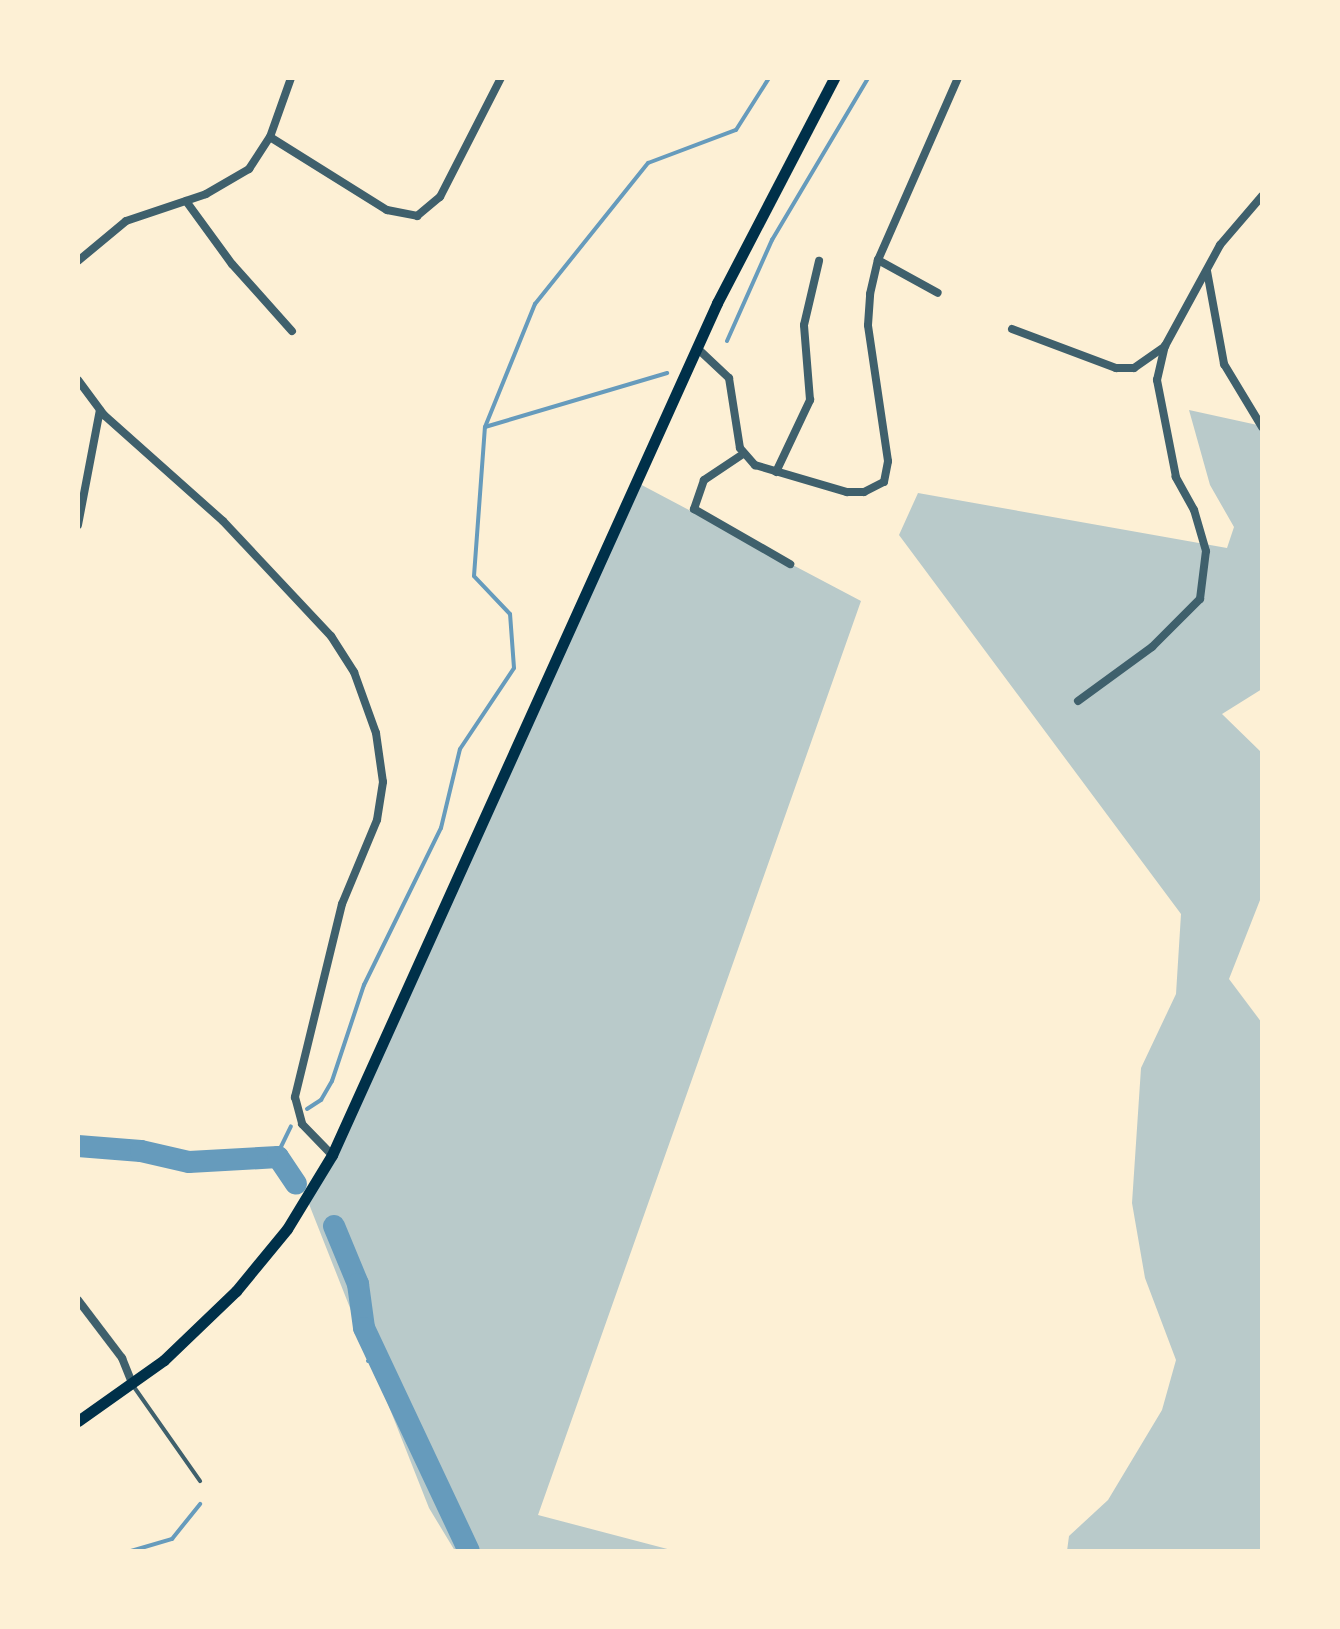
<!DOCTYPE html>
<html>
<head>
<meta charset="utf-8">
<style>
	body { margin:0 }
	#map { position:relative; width:1340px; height:1629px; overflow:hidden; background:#fdf0d5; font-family:"Sofia Sans Condensed",sans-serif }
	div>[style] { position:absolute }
	.green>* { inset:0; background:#b9caca }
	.stream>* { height:4px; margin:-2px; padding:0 2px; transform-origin:2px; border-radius:2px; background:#669bbc }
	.river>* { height:22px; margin:-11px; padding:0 11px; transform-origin:11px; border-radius:11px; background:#669bbc }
	.service>* { height:4px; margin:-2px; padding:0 2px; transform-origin:2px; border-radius:2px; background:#3f606c }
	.minor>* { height:8px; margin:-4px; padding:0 4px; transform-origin:4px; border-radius:4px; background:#3f606c }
	.secondary>* { height:11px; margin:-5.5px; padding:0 5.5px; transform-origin:5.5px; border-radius:5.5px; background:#003049 }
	span { translate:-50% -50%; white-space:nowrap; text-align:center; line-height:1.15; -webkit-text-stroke:6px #fdf0d5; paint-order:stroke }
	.frame { position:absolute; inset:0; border:80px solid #fdf0d5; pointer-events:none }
</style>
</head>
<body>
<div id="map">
	<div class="green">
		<div style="clip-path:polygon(1189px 410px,1262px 426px,1262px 689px,1222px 714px,1262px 753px,1262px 895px,1229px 979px,1262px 1023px,1262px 1551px,1067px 1551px,1069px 1536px,1108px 1500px,1162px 1410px,1176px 1360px,1145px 1278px,1132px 1203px,1141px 1068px,1176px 994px,1181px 914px,899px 535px,918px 493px,1227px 548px,1234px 527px,1210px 485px)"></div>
		<div style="clip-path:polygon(636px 482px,861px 601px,538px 1515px,675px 1551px,455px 1551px,429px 1508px,307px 1199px)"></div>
	</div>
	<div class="stream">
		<div style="left:727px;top:341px;width:111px;rotate:-66deg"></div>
		<div style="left:772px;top:240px;width:188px;rotate:-59.3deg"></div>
		<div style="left:485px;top:427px;width:190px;rotate:-16.5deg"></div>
		<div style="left:307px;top:1109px;width:17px;rotate:-33deg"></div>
		<div style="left:321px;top:1100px;width:22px;rotate:-60deg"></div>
		<div style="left:332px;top:1081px;width:101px;rotate:-71.6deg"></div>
		<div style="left:364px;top:985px;width:175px;rotate:-63.9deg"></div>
		<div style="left:441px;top:828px;width:81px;rotate:-76.5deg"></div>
		<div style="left:460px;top:749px;width:97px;rotate:-56.3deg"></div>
		<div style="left:514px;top:668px;width:54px;rotate:-94.2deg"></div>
		<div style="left:510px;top:614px;width:52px;rotate:-133.5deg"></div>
		<div style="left:474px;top:576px;width:149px;rotate:-85.8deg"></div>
		<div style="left:485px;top:427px;width:133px;rotate:-67.9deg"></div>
		<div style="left:535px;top:304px;width:181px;rotate:-51.3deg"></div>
		<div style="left:648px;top:163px;width:94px;rotate:-20.6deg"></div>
		<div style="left:736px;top:130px;width:62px;rotate:-57.6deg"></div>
		<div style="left:276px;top:1157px;width:34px;rotate:-64deg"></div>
		<div style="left:368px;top:1361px;width:13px;rotate:-32deg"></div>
		<div style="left:131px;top:1551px;width:43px;rotate:-16.3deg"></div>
		<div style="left:172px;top:1539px;width:45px;rotate:-51.3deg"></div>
	</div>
	<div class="river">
		<div style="left:78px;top:1146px;width:63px;rotate:4.5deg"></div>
		<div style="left:141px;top:1151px;width:49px;rotate:12.9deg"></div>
		<div style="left:189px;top:1162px;width:89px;rotate:-3.2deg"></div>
		<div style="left:278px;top:1157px;width:32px;rotate:56deg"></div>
		<div style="left:334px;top:1226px;width:63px;rotate:67.5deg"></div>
		<div style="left:358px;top:1284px;width:44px;rotate:82.2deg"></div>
		<div style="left:364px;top:1328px;width:246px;rotate:64.8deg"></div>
	</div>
	<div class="service">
		<div style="left:134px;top:1387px;width:115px;rotate:54.9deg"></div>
	</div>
	<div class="minor">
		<div style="left:270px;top:137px;width:138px;rotate:32deg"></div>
		<div style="left:387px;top:210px;width:31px;rotate:11deg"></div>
		<div style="left:417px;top:216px;width:30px;rotate:-40deg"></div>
		<div style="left:440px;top:197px;width:134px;rotate:-62.9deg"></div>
		<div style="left:186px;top:201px;width:78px;rotate:53.9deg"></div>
		<div style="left:232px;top:264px;width:90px;rotate:48.2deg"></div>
		<div style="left:878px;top:260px;width:68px;rotate:28.8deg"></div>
		<div style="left:78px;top:261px;width:62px;rotate:-39.8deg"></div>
		<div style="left:126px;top:221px;width:84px;rotate:-18.6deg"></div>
		<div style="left:206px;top:194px;width:50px;rotate:-30.2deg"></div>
		<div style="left:249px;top:169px;width:38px;rotate:-57deg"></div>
		<div style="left:270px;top:137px;width:63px;rotate:-70.4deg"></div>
		<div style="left:1207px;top:271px;width:95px;rotate:79.6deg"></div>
		<div style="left:1224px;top:364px;width:74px;rotate:58.9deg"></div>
		<div style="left:1012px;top:329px;width:111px;rotate:20.6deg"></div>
		<div style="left:1116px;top:368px;width:18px"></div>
		<div style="left:1134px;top:368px;width:38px;rotate:-35deg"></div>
		<div style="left:697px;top:348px;width:44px;rotate:43.2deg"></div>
		<div style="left:729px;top:378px;width:71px;rotate:81.1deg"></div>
		<div style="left:740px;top:448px;width:23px;rotate:49deg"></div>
		<div style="left:755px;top:465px;width:96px;rotate:16.4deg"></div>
		<div style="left:847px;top:492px;width:17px"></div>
		<div style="left:864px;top:492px;width:22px;rotate:-27deg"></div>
		<div style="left:884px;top:482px;width:21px;rotate:-79deg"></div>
		<div style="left:888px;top:461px;width:137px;rotate:-98.4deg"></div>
		<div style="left:868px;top:325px;width:31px;rotate:-86deg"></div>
		<div style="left:870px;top:294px;width:35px;rotate:-77deg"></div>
		<div style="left:878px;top:260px;width:199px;rotate:-66.3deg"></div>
		<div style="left:78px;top:380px;width:44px;rotate:53.4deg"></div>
		<div style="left:104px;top:415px;width:159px;rotate:41.7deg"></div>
		<div style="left:223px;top:521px;width:158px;rotate:46.8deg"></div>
		<div style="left:331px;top:636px;width:43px;rotate:57.4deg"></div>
		<div style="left:354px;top:672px;width:65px;rotate:70.2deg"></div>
		<div style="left:376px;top:733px;width:49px;rotate:81.9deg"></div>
		<div style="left:383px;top:782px;width:38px;rotate:99deg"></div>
		<div style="left:377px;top:820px;width:91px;rotate:112.6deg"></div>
		<div style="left:342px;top:904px;width:199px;rotate:103.7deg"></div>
		<div style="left:295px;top:1097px;width:28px;rotate:75deg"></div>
		<div style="left:302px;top:1124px;width:43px;rotate:45.9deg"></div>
		<div style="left:743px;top:454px;width:47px;rotate:146.3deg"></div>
		<div style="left:704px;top:480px;width:31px;rotate:109deg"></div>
		<div style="left:694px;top:509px;width:111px;rotate:29.8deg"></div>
		<div style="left:776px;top:472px;width:80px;rotate:-64.7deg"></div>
		<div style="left:810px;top:400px;width:75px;rotate:-94.6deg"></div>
		<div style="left:804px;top:325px;width:66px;rotate:-76.8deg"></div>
		<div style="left:78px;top:525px;width:117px;rotate:-79.2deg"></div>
		<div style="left:1078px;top:701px;width:92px;rotate:-36.1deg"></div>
		<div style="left:1152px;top:647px;width:68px;rotate:-45deg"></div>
		<div style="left:1200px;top:599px;width:48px;rotate:-82.9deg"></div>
		<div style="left:1206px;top:551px;width:43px;rotate:-106.3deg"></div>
		<div style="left:1194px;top:510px;width:38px;rotate:-119deg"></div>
		<div style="left:1176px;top:477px;width:99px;rotate:-101.1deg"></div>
		<div style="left:1157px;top:380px;width:35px;rotate:-77deg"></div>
		<div style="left:1165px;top:346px;width:115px;rotate:-61.4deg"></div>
		<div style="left:1220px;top:245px;width:65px;rotate:-49.4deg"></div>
		<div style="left:78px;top:1300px;width:73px;rotate:52.8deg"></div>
		<div style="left:122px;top:1358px;width:29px;rotate:68deg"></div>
	</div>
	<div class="secondary">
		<div style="left:78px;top:1421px;width:105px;rotate:-35.3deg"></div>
		<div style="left:164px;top:1360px;width:100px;rotate:-43.8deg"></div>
		<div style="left:236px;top:1291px;width:80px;rotate:-50.6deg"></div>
		<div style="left:287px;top:1229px;width:87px;rotate:-58.7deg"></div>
		<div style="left:332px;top:1155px;width:935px;rotate:-65.68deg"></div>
		<div style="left:717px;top:303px;width:254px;rotate:-62.5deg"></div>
	</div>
	<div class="frame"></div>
</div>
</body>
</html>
